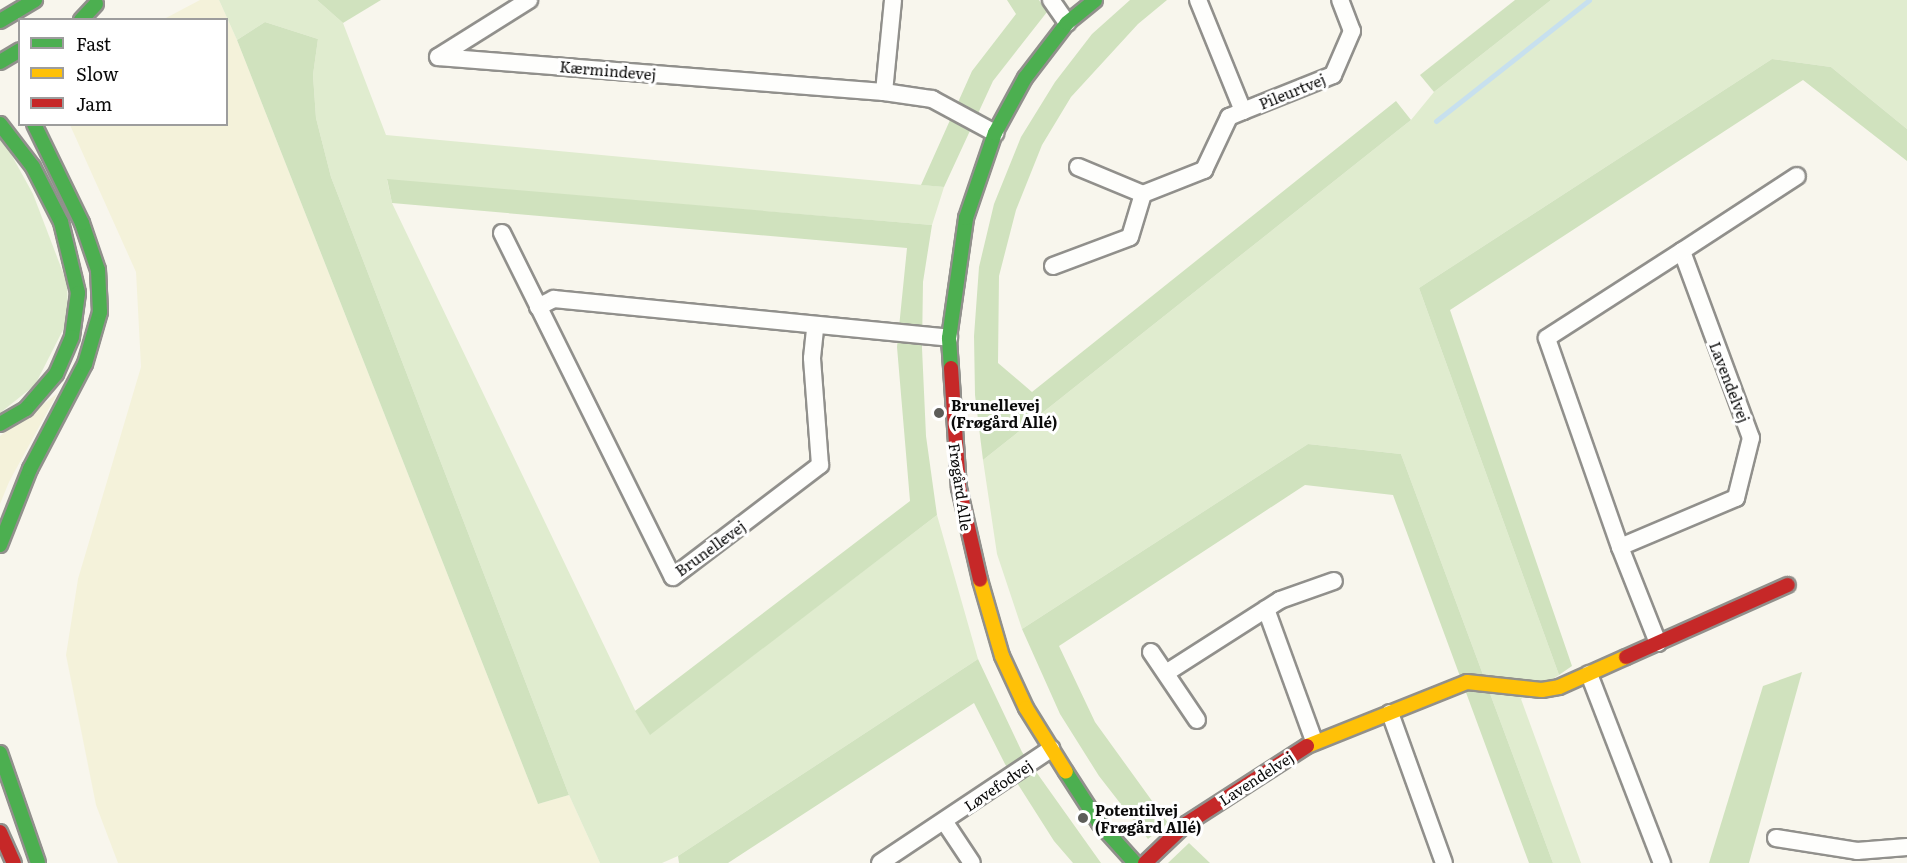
<!DOCTYPE html>
<html>
<head>
<meta charset="utf-8">
<style>
	body { margin:0 }
	#map { position:relative; width:1907px; height:863px; overflow:hidden; background:#f8f6ed; font-family:Literata,serif }
	div>[style] { position:absolute }
	.farmland>* { inset:0; background:#f4f2da }
	.green>* { inset:0; background:#e0eccf }
	.forest>* { inset:0; background:#d0e2be }
	.stream>* { height:5px; margin:-2.5px; padding:0 2.5px; transform-origin:2.5px; border-radius:2.5px; background:#c7e0ee }
	.roads { filter:drop-shadow(2px 0 #91908c) drop-shadow(-2px 0 #91908c) drop-shadow(0 2px #91908c) drop-shadow(0 -2px #91908c) }
	.street>* { height:16px; margin:-8px; padding:0 8px; transform-origin:8px; border-radius:8px; background:#fefefc }
	.fast>* { height:14px; margin:-7px; padding:0 7px; transform-origin:7px; border-radius:7px; background:#4caf50 }
	.slow>* { height:14px; margin:-7px; padding:0 7px; transform-origin:7px; border-radius:7px; background:#ffc107 }
	.jam>* { height:14px; margin:-7px; padding:0 7px; transform-origin:7px; border-radius:7px; background:#c62828 }
	.dots>* { width:16px; height:16px; translate:-50% -50%; box-sizing:border-box; border:3px solid #fff; border-radius:50% }
	span { translate:-50% -50%; white-space:nowrap; text-align:center; line-height:1.15; -webkit-text-stroke:6px #fff; paint-order:stroke }
	.street-label { font-size:15px; color:#0a0a0a }
	.poi-label { font-size:15px; color:#0a0a0a; font-weight:700 }
	.left { translate:0 -50%; text-align:left }
	.legend { position:absolute; left:18px; top:18px; width:210px; height:108px; box-sizing:border-box; background:#fff; border:2px solid #9d9d9d; margin:0; padding:8px 10px; list-style:none; font-size:18px; color:#0a0a0a }
	.legend li { display:flex; align-items:center; gap:12px; height:30px }
	.legend b { width:30px; border:2px solid #9d9d9d }
</style>
</head>
<body>
<div id="map">
	<div class="farmland">
		<div style="clip-path:polygon(200px 0,219px 0,237px 40px,538px 804px,569px 795px,600px 863px,118px 863px,96px 805px,66px 655px,78px 579px,141px 367px,136px 272px,70px 125px,226px 124px,226px 20px,164px 19px)"></div>
		<div style="clip-path:polygon(57px 394px,9px 482px,0 504px,0 436px)"></div>
	</div>
	<div class="green">
		<div style="clip-path:polygon(219px 0,317px 0,343px 23px,386px 135px,944px 187px,932px 225px,387px 180px,392px 203px,635px 710px,650px 734px,937px 515px,978px 659px,678px 856px,662px 863px,600px 863px,569px 795px,331px 177px,316px 118px,313px 75px,318px 39px,265px 22px,237px 40px)"></div>
		<div style="clip-path:polygon(1551px 0,1907px 0,1907px 129px,1831px 67px,1772px 59px,1419px 288px,1559px 675px,1521px 699px,1581px 863px,1553px 863px,1401px 454px,1308px 444px,1022px 629px,997px 554px,983px 460px,1411px 120px,1434px 92px)"></div>
		<div style="clip-path:polygon(0 134px,33px 194px,67px 283px,68px 320px,35px 385px,0 413px)"></div>
	</div>
	<div class="forest">
		<div style="clip-path:polygon(317px 0,381px 0,343px 23px)"></div>
		<div style="clip-path:polygon(1007px 0,1039px 0,1047px 12px,993px 81px,944px 187px,921px 185px,972px 71px,1016px 14px)"></div>
		<div style="clip-path:polygon(1130px 0,1167px 0,1138px 24px,1071px 97px,1042px 145px,1016px 210px,999px 276px,998px 363px,1032px 392px,1396px 101px,1411px 120px,983px 460px,975px 395px,974px 336px,979px 267px,994px 204px,1021px 137px,1055px 82px,1092px 34px)"></div>
		<div style="clip-path:polygon(1515px 0,1551px 0,1434px 92px,1420px 75px)"></div>
		<div style="clip-path:polygon(265px 22px,318px 39px,313px 75px,316px 118px,331px 177px,569px 795px,538px 804px,237px 40px)"></div>
		<div style="clip-path:polygon(1772px 59px,1831px 67px,1907px 129px,1907px 161px,1803px 80px,1450px 310px,1572px 666px,1559px 675px,1419px 288px)"></div>
		<div style="clip-path:polygon(387px 179px,932px 225px,923px 282px,922px 348px,926px 436px,937px 515px,650px 735px,635px 711px,910px 501px,897px 347px,907px 248px,392px 203px)"></div>
		<div style="clip-path:polygon(1308px 444px,1401px 454px,1553px 863px,1529px 863px,1393px 495px,1305px 485px,1059px 646px,1095px 722px,1168px 823px,1148px 839px,1099px 776px,1060px 714px,1022px 629px)"></div>
		<div style="clip-path:polygon(978px 659px,1022px 752px,1101px 863px,1073px 863px,1054px 841px,1005px 764px,974px 703px,728px 863px,679px 863px,678px 856px)"></div>
		<div style="clip-path:polygon(1802px 672px,1749px 863px,1709px 863px,1763px 686px)"></div>
		<div style="clip-path:polygon(1189px 843px,1210px 863px,1168px 863px)"></div>
	</div>
	<div class="stream">
		<div style="left:1436px;top:121px;width:195px;rotate:-38.3deg"></div>
	</div>
	<div class="roads">
		<div class="street">
			<div style="left:529px;top:0;width:107px;rotate:147.9deg"></div>
			<div style="left:438px;top:57px;width:447px;rotate:4.5deg"></div>
			<div style="left:884px;top:92px;width:49px;rotate:8.3deg"></div>
			<div style="left:932px;top:99px;width:72px;rotate:28.4deg"></div>
			<div style="left:1051px;top:0;width:28px;rotate:55deg"></div>
			<div style="left:1198px;top:0;width:120px;rotate:67.9deg"></div>
			<div style="left:1243px;top:111px;width:97px;rotate:-21.8deg"></div>
			<div style="left:1333px;top:75px;width:48px;rotate:-66.6deg"></div>
			<div style="left:1352px;top:31px;width:33px;rotate:-111deg"></div>
			<div style="left:884px;top:92px;width:92px;rotate:-84.4deg"></div>
			<div style="left:1078px;top:167px;width:70px;rotate:22.6deg"></div>
			<div style="left:1143px;top:194px;width:66px;rotate:-21.5deg"></div>
			<div style="left:1204px;top:170px;width:59px;rotate:-64.7deg"></div>
			<div style="left:1229px;top:117px;width:15px;rotate:-23deg"></div>
			<div style="left:502px;top:233px;width:384px;rotate:63.6deg"></div>
			<div style="left:673px;top:577px;width:185px;rotate:-37.3deg"></div>
			<div style="left:820px;top:465px;width:107px;rotate:-94.3deg"></div>
			<div style="left:812px;top:358px;width:31px;rotate:-84deg"></div>
			<div style="left:1053px;top:266px;width:82px;rotate:-20.6deg"></div>
			<div style="left:1130px;top:237px;width:45px;rotate:-73.2deg"></div>
			<div style="left:538px;top:307px;width:18px;rotate:-27deg"></div>
			<div style="left:554px;top:299px;width:397px;rotate:5.6deg"></div>
			<div style="left:1620px;top:547px;width:221px;rotate:-109.3deg"></div>
			<div style="left:1547px;top:338px;width:161px;rotate:-32.8deg"></div>
			<div style="left:1266px;top:609px;width:140px;rotate:70deg"></div>
			<div style="left:1658px;top:643px;width:103px;rotate:-111.6deg"></div>
			<div style="left:1620px;top:547px;width:126px;rotate:-22.9deg"></div>
			<div style="left:1736px;top:498px;width:62px;rotate:-76deg"></div>
			<div style="left:1751px;top:438px;width:199px;rotate:-110.3deg"></div>
			<div style="left:1682px;top:251px;width:137px;rotate:-33.1deg"></div>
			<div style="left:1151px;top:652px;width:82px;rotate:55.9deg"></div>
			<div style="left:1166px;top:673px;width:135px;rotate:-32.6deg"></div>
			<div style="left:1280px;top:600px;width:57px;rotate:-19.4deg"></div>
			<div style="left:1589px;top:674px;width:203px;rotate:68.9deg"></div>
			<div style="left:1390px;top:713px;width:159px;rotate:70.2deg"></div>
			<div style="left:944px;top:821px;width:50px;rotate:56.3deg"></div>
			<div style="left:1776px;top:838px;width:82px;rotate:9.1deg"></div>
			<div style="left:1857px;top:851px;width:50px;rotate:-4.6deg"></div>
			<div style="left:880px;top:863px;width:206px;rotate:-33.7deg"></div>
		</div>
		<div class="fast">
			<div style="left:81px;top:20px;width:22px;rotate:-47deg"></div>
			<div style="left:0;top:21px;width:41px;rotate:-31deg"></div>
			<div style="left:0;top:62px;width:23px;rotate:-31deg"></div>
			<div style="left:0;top:124px;width:54px;rotate:52.5deg"></div>
			<div style="left:33px;top:167px;width:62px;rotate:63deg"></div>
			<div style="left:61px;top:222px;width:73px;rotate:76.5deg"></div>
			<div style="left:78px;top:293px;width:44px;rotate:97.8deg"></div>
			<div style="left:72px;top:337px;width:40px;rotate:113.4deg"></div>
			<div style="left:56px;top:374px;width:46px;rotate:130.6deg"></div>
			<div style="left:26px;top:409px;width:30px;rotate:150deg"></div>
			<div style="left:951px;top:368px;width:30px;rotate:-94deg"></div>
			<div style="left:949px;top:338px;width:121px;rotate:-81.9deg"></div>
			<div style="left:966px;top:218px;width:90px;rotate:-71.2deg"></div>
			<div style="left:995px;top:133px;width:63px;rotate:-61.4deg"></div>
			<div style="left:1025px;top:78px;width:69px;rotate:-52.6deg"></div>
			<div style="left:1067px;top:23px;width:36px;rotate:-39deg"></div>
			<div style="left:0;top:545px;width:82px;rotate:-68.5deg"></div>
			<div style="left:30px;top:469px;width:119px;rotate:-62.4deg"></div>
			<div style="left:85px;top:364px;width:54px;rotate:-73.9deg"></div>
			<div style="left:100px;top:312px;width:42px;rotate:-92.7deg"></div>
			<div style="left:98px;top:270px;width:50px;rotate:-108.8deg"></div>
			<div style="left:82px;top:223px;width:110px;rotate:-115.9deg"></div>
			<div style="left:0;top:753px;width:116px;rotate:70.9deg"></div>
			<div style="left:1066px;top:772px;width:61px;rotate:57.1deg"></div>
			<div style="left:1099px;top:823px;width:54px;rotate:48deg"></div>
		</div>
		<div class="slow">
			<div style="left:980px;top:580px;width:79px;rotate:73.9deg"></div>
			<div style="left:1002px;top:656px;width:57px;rotate:65.2deg"></div>
			<div style="left:1026px;top:708px;width:75px;rotate:58deg"></div>
			<div style="left:1307px;top:746px;width:172px;rotate:-21.8deg"></div>
			<div style="left:1467px;top:682px;width:75px;rotate:6.1deg"></div>
			<div style="left:1542px;top:690px;width:17px;rotate:-10deg"></div>
			<div style="left:1559px;top:687px;width:73px;rotate:-24.1deg"></div>
		</div>
		<div class="jam">
			<div style="left:951px;top:368px;width:120px;rotate:86.2deg"></div>
			<div style="left:959px;top:488px;width:94px;rotate:77.1deg"></div>
			<div style="left:1626px;top:657px;width:177px;rotate:-24deg"></div>
			<div style="left:0;top:832px;width:34px;rotate:66deg"></div>
			<div style="left:1145px;top:863px;width:57px;rotate:-43.6deg"></div>
			<div style="left:1186px;top:824px;width:144px;rotate:-32.8deg"></div>
		</div>
	</div>
	<div class="dots">
		<div style="left:939px;top:413px;background:#5d5d59"></div>
		<div style="left:1083px;top:818px;background:#5d5d59"></div>
	</div>
	<div class="street-label">
		<span style="left:608px;top:70px;rotate:5deg">Kærmindevej</span>
		<span style="left:1292px;top:91px;rotate:-22deg">Pileurtvej</span>
		<span style="left:1730px;top:382px;rotate:69deg">Lavendelvej</span>
		<span style="left:961px;top:487px;rotate:82deg">Frøgård Alle</span>
		<span style="left:710px;top:548px;rotate:-36deg">Brunellevej</span>
		<span style="left:1256px;top:778px;rotate:-33deg">Lavendelvej</span>
		<span style="left:998px;top:785px;rotate:-34deg">Løvefodvej</span>
	</div>
	<div class="poi-label">
		<span class="left" style="left:951px;top:413px">Brunellevej<br>(Frøgård Allé)</span>
		<span class="left" style="left:1095px;top:818px">Potentilvej<br>(Frøgård Allé)</span>
	</div>
	<ul class="legend">
	<li><b style="height:8px;background:#4caf50"></b>Fast</li>
	<li><b style="height:8px;background:#ffc107"></b>Slow</li>
	<li><b style="height:8px;background:#c62828"></b>Jam</li>
	</ul>
</div>
</body>
</html>
